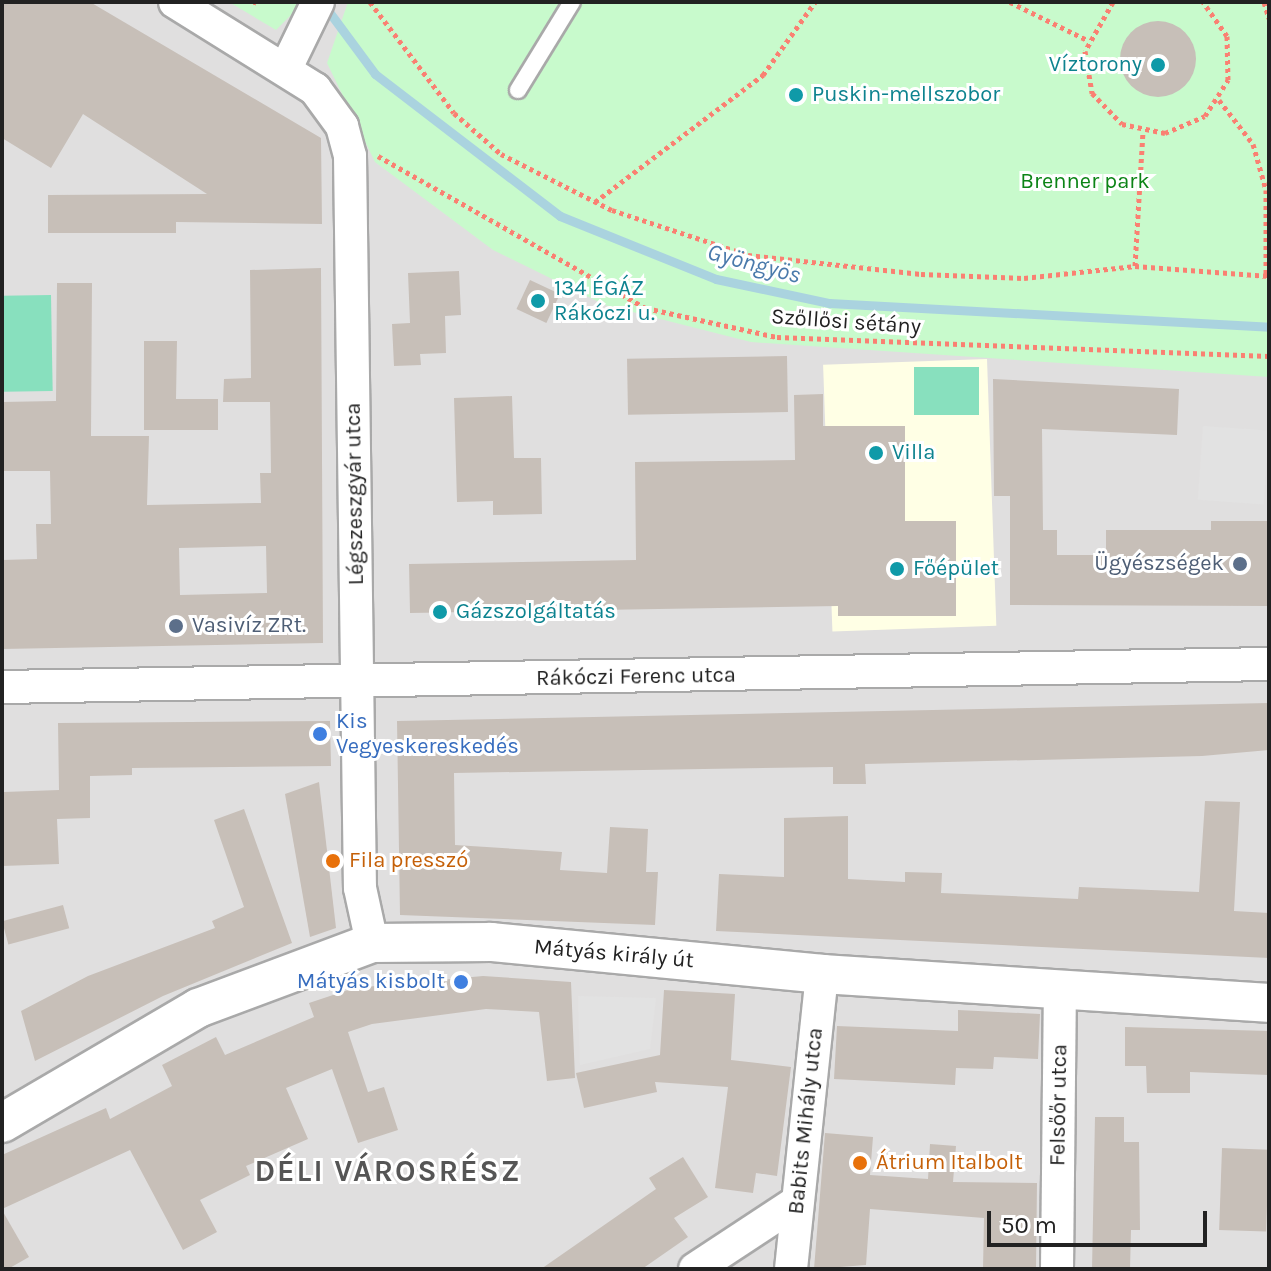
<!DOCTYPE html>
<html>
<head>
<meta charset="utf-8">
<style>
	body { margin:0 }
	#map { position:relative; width:1271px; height:1271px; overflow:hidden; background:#f2efe9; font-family:Karla,sans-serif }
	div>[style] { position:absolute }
	.residential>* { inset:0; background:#e0dfdf; transform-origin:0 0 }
	.education>* { inset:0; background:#ffffe5; transform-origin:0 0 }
	.park>* { inset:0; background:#c8facc }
	.pitch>* { inset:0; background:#88e0be; transform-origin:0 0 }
	.parking>* { inset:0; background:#e2e2e2; transform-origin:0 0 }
	.stream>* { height:9px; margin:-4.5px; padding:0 4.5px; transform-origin:4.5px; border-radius:4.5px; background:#aad3df }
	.building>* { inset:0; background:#c7bfb8; transform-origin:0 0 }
	.round { border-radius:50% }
	.path>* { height:5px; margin-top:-2.5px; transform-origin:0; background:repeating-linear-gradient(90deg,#fa8072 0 4px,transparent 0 8px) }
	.roads { filter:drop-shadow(2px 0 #a9a9a9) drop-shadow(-2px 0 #a9a9a9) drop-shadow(0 2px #a9a9a9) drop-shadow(0 -2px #a9a9a9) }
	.service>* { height:16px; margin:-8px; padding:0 8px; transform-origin:8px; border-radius:8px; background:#fff }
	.minor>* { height:32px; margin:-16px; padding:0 16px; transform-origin:16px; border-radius:16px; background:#fff }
	.tertiary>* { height:38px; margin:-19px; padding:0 19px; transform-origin:19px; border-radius:19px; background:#fff }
	.dots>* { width:22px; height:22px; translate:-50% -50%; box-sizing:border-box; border:4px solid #fff; border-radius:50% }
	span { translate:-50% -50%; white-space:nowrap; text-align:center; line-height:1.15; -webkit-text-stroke:6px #fff; paint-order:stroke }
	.culture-label { font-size:22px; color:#0d838f }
	.right { translate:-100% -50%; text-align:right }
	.left { translate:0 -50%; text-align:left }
	.park-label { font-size:22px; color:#0c8416 }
	.street-label { font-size:22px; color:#222 }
	.service-label { font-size:22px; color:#4e5e75 }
	.shop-label { font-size:22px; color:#366cbe }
	.food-label { font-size:22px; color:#c56008 }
	.water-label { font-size:24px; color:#4a7aab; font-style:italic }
	.district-label { font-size:30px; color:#555; font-weight:700; letter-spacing:2px }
	.frame { position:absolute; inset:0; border:4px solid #222; pointer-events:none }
	.scale { position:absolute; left:987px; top:1211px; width:220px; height:36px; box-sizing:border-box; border:4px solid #222; border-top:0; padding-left:10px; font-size:24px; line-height:28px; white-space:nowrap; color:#222; -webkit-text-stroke:6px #fff; paint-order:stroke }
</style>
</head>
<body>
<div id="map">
	<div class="residential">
		<div style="left:2px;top:2px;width:1267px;height:1267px"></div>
	</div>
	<div class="education">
		<div style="left:987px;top:359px;width:267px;height:164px;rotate:88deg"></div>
	</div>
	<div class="park">
		<div style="clip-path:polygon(229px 2px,304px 2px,276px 30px)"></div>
		<div style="clip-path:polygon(348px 2px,1269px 2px,1269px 377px,751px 342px,605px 305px,493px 250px,375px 162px,327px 63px)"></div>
	</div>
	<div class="pitch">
		<div style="left:51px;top:295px;width:96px;height:49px;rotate:89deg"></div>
		<div style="left:979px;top:367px;width:48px;height:65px;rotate:90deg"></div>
	</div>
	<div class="parking">
		<div style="left:1203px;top:426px;width:66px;height:74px;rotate:4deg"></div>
		<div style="clip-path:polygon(578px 996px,656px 998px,650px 1049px,580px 1065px)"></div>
	</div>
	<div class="stream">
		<div style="left:324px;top:5px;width:86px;rotate:53.5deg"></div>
		<div style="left:375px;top:74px;width:233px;rotate:37.5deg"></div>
		<div style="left:560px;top:216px;width:168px;rotate:22deg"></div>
		<div style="left:716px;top:279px;width:116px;rotate:12deg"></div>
		<div style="left:829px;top:303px;width:441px;rotate:3.1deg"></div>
	</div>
	<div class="building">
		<div style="clip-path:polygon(2px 2px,90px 2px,321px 138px,322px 224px,176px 222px,176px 233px,48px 233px,48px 195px,207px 194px,83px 114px,51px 168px,2px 138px)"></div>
		<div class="round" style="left:1120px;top:21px;width:76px;height:76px"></div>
		<div style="clip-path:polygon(evenodd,321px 268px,323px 643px,2px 649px,2px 560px,37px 559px,36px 524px,51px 524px,50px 471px,2px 471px,2px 402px,56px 401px,57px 283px,92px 283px,91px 436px,149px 436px,147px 505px,261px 503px,260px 473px,271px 473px,270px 402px,223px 402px,224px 379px,251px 378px,250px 270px,321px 268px,266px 546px,267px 593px,180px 595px,179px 548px,266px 546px)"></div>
		<div style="clip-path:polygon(459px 271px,461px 315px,445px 316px,446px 353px,420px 354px,421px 365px,394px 366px,392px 324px,410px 323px,408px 273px)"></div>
		<div style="left:530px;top:280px;width:33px;height:32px;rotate:25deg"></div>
		<div style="clip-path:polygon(144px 341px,177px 341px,176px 399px,218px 399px,218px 430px,144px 430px)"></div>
		<div style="left:787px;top:356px;width:56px;height:160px;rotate:89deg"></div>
		<div style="clip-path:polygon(993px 379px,1179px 389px,1177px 435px,1042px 429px,1043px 530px,1057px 530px,1057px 555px,1106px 555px,1106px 530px,1211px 530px,1211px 521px,1269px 521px,1269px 606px,1010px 605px,1010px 496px,994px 496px)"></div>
		<div style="clip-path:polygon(823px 394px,823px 426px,905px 426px,905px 521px,956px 521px,956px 616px,838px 616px,838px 606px,410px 613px,409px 564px,636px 560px,635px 462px,795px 460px,794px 395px)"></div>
		<div style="clip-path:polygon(512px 396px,514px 458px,541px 458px,542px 514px,493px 515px,493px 501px,457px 502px,454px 398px)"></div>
		<div style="clip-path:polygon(1269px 703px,1269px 750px,1202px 756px,865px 764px,866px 784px,833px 784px,833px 767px,454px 773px,455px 845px,562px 852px,560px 870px,607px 873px,610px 827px,648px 829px,646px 872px,658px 872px,655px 925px,400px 915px,397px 721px)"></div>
		<div style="clip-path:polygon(330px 721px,331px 766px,132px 768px,132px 775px,90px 776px,90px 818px,57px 819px,59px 864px,2px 866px,4px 792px,59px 790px,58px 723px)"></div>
		<div style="clip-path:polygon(319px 782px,336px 928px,310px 937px,285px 794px)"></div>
		<div style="clip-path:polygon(1205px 801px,1240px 802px,1234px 911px,1269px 913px,1269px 958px,716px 931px,719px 874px,784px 877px,784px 818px,848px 816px,848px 879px,905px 882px,905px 872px,942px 873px,941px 893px,1078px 899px,1079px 887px,1199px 892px)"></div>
		<div style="clip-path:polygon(244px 809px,292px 943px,163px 996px,35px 1061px,21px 1011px,88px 976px,215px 928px,212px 921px,244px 907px,214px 820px)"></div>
		<div style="left:63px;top:905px;width:24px;height:63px;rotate:75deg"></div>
		<div style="clip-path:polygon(483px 976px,571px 982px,575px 1078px,547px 1081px,539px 1012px,486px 1009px,372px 1024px,348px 1032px,368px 1092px,384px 1087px,398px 1130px,358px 1143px,332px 1069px,286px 1088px,308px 1139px,246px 1166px,250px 1175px,200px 1200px,217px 1232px,183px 1250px,130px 1150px,2px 1209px,2px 1155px,106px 1108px,110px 1119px,172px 1086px,162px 1065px,216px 1037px,225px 1055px,314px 1017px,309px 1003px,354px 988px)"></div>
		<div style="clip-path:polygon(664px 990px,735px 994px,731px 1060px,791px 1067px,777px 1176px,756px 1173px,753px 1193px,715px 1188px,728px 1087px,655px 1082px,657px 1092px,584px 1108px,576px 1073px,660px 1055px)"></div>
		<div style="clip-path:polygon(958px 1010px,1040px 1014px,1038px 1059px,994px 1057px,993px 1069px,956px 1068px,955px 1085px,834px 1079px,837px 1026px,958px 1031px)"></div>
		<div style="clip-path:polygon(1125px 1027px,1269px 1031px,1269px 1075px,1190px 1072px,1190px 1093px,1147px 1093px,1146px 1066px,1125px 1066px)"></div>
		<div style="clip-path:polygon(1095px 1117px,1124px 1117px,1124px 1142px,1139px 1142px,1140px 1230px,1131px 1230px,1130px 1269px,1092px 1269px)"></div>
		<div style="clip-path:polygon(825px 1133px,873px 1137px,870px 1175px,928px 1179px,930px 1144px,956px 1146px,953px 1182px,1037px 1183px,1036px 1269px,983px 1269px,984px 1218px,870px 1209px,866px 1265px,814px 1269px)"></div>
		<div style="left:1222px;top:1148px;width:47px;height:82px;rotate:2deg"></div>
		<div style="clip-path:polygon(683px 1157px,708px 1197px,674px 1218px,688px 1237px,642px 1269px,541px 1269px,656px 1189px,649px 1178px)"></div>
		<div style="clip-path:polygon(2px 1210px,29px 1257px,8px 1269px,2px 1269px)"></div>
	</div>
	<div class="path">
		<div style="left:370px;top:2px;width:139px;rotate:52.9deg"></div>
		<div style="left:454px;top:113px;width:62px;rotate:41.1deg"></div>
		<div style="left:501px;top:154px;width:124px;rotate:26.8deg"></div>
		<div style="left:612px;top:210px;width:143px;rotate:18.3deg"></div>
		<div style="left:748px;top:255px;width:174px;rotate:6.3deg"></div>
		<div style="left:921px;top:274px;width:103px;rotate:2.2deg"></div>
		<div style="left:1024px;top:278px;width:112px;rotate:-6.2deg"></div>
		<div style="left:1135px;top:266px;width:134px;rotate:4.3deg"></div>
		<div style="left:1010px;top:2px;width:86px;rotate:26.3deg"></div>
		<div style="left:1113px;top:2px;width:56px;rotate:119.7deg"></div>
		<div style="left:1085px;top:51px;width:43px;rotate:80.5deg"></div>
		<div style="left:1092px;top:93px;width:43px;rotate:45.9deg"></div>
		<div style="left:1122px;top:124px;width:44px;rotate:11.8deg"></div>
		<div style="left:1165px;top:133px;width:43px;rotate:-23deg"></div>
		<div style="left:1205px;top:116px;width:43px;rotate:-57.4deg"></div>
		<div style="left:1228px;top:80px;width:44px;rotate:-91.3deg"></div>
		<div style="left:1227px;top:36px;width:42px;rotate:-125.2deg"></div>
		<div style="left:1264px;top:2px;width:17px;rotate:73deg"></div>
		<div style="left:253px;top:4px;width:2px;rotate:-63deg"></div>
		<div style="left:1219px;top:100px;width:56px;rotate:52.3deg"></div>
		<div style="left:1253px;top:144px;width:48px;rotate:74.2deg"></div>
		<div style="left:1266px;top:190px;width:86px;rotate:90deg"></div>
		<div style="left:378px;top:156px;width:308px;rotate:29.6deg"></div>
		<div style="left:646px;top:308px;width:134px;rotate:12.5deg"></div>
		<div style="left:777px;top:337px;width:492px;rotate:2.2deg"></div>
		<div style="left:595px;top:202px;width:211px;rotate:-37.1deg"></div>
		<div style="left:763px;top:75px;width:90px;rotate:-54.5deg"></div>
		<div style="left:1135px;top:266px;width:134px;rotate:-86.6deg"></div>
	</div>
	<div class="roads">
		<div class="service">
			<div style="left:518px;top:90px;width:103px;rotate:-58.5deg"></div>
		</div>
		<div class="minor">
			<div style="left:175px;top:2px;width:165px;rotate:31.9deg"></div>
			<div style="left:315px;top:89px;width:46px;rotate:53.9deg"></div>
			<div style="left:342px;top:126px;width:31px;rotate:75deg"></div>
			<div style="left:350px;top:156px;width:732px;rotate:89.22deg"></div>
			<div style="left:360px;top:888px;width:56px;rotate:77.7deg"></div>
			<div style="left:286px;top:68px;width:73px;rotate:-64.1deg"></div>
			<div style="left:2px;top:687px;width:1267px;rotate:-1.04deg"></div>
			<div style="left:695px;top:1269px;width:122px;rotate:-33.3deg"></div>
			<div style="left:791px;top:1269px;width:297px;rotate:-84deg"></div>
			<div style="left:1057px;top:1269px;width:280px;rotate:-89.4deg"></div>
		</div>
		<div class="tertiary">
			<div style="left:2px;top:1123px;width:227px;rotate:-30.4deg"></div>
			<div style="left:198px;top:1008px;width:186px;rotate:-20.5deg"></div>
			<div style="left:372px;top:943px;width:119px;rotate:-0.5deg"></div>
			<div style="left:491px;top:942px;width:333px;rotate:5.5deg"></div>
			<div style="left:822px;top:974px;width:448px;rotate:3.7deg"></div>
		</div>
	</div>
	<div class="dots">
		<div style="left:1158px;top:65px;background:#0f9aa8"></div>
		<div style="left:796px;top:95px;background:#0f9aa8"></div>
		<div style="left:538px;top:301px;background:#0f9aa8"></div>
		<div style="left:876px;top:453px;background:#0f9aa8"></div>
		<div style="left:1240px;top:564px;background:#5c6f8a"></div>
		<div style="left:897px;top:569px;background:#0f9aa8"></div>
		<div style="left:440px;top:612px;background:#0f9aa8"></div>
		<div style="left:176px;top:626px;background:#5c6f8a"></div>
		<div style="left:320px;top:734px;background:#3f7fe0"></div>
		<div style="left:333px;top:861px;background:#e8710a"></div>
		<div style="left:461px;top:982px;background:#3f7fe0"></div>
		<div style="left:860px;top:1163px;background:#e8710a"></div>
	</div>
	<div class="culture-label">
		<span class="right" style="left:1142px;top:65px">Víztorony</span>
		<span class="left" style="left:812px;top:95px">Puskin-mellszobor</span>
		<span class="left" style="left:554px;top:301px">134 ÉGÁZ<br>Rákóczi u.</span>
		<span class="left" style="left:892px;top:453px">Villa</span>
		<span class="left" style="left:913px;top:569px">Főépület</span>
		<span class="left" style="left:456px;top:612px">Gázszolgáltatás</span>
	</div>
	<div class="park-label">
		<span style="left:1085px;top:182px">Brenner park</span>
	</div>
	<div class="street-label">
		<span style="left:846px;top:322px;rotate:4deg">Szőllősi sétány</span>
		<span style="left:355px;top:494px;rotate:-91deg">Légszeszgyár utca</span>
		<span style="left:636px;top:677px;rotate:-1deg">Rákóczi Ferenc utca</span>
		<span style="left:614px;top:954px;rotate:5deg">Mátyás király út</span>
		<span style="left:1059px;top:1105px;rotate:-89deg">Felsőőr utca</span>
		<span style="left:806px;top:1121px;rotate:-84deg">Babits Mihály utca</span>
	</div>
	<div class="service-label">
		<span class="right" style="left:1224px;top:564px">Ügyészségek</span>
		<span class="left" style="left:192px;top:626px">Vasivíz ZRt.</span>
	</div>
	<div class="shop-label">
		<span class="left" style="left:336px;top:734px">Kis<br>Vegyeskereskedés</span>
		<span class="right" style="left:445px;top:982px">Mátyás kisbolt</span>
	</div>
	<div class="food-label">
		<span class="left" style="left:349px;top:861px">Fila presszó</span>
		<span class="left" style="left:876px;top:1163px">Átrium Italbolt</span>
	</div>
	<div class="water-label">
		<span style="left:754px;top:264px;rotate:15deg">Gyöngyös</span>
	</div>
	<div class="district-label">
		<span style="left:388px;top:1171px">DÉLI VÁROSRÉSZ</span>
	</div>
	<div class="frame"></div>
	<div class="scale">50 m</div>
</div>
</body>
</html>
